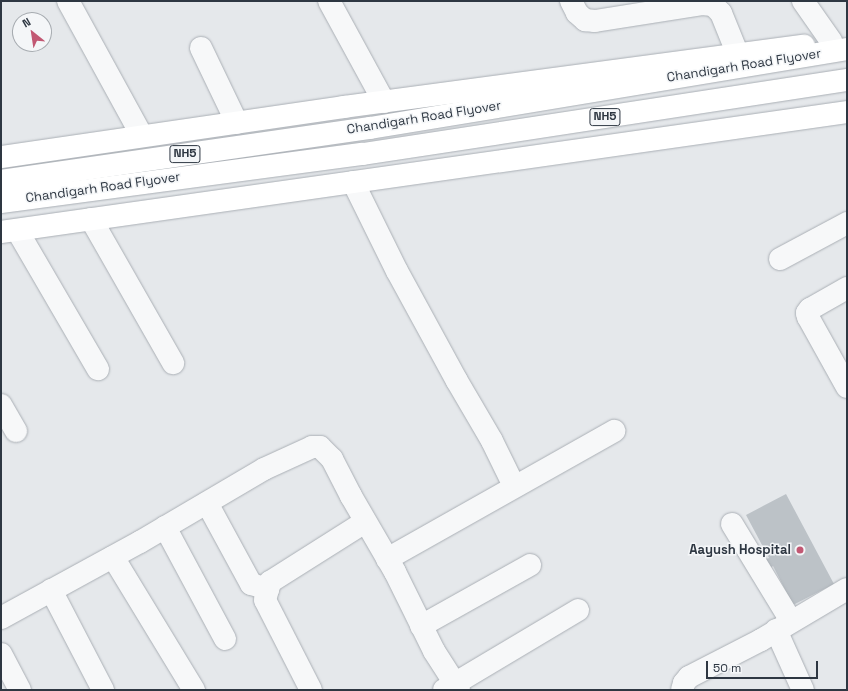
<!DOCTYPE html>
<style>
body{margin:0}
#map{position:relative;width:848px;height:691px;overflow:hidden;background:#e5e8eb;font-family:"Space Grotesk",sans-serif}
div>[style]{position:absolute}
.building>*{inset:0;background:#bcc2c7}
.roads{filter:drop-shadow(0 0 1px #aaafb5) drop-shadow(0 0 1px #aaafb5)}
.minor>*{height:22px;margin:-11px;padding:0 11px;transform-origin:11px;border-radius:11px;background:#f7f8f9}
.major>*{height:22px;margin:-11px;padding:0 11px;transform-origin:11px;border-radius:11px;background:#fff}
.highway>*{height:22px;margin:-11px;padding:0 11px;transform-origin:11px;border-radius:11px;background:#fff}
.dots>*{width:11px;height:11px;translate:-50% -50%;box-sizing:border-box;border:2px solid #f4f6f8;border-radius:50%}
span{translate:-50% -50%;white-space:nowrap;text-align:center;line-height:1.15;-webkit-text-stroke:3px #f4f6f8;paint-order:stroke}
.shield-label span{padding:1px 3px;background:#f4f6f8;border:1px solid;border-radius:3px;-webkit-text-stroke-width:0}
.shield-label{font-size:12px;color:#2e3742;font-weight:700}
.street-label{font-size:13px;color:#2e3742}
.poi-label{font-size:13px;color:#2e3742;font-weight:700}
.right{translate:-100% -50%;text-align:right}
.frame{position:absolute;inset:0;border:2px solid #2e3742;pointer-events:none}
.north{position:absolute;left:12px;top:12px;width:40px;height:40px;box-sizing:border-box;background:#f4f6f8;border:1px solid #a5aaaf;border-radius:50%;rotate:330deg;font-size:11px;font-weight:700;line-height:16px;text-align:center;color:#2e3742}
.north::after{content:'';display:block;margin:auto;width:14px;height:18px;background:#c25873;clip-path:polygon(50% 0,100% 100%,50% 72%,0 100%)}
.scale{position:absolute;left:706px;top:661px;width:112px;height:18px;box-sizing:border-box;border:2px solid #2e3742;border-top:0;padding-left:5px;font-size:12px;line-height:14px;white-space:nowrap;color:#2e3742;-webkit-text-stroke:3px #f4f6f8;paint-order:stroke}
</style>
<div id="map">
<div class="building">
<i style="clip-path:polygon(786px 494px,834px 584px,793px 605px,773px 566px,769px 569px,764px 560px,769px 558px,746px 515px)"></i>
</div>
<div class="roads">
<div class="minor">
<i style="left:68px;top:1px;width:154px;rotate:61.3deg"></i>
<i style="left:329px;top:1px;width:115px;rotate:61.4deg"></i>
<i style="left:571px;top:1px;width:13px;rotate:63deg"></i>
<i style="left:577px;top:13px;width:11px;rotate:41deg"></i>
<i style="left:585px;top:20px;width:10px;rotate:6deg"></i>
<i style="left:595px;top:21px;width:108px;rotate:-9deg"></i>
<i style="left:702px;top:4px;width:11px;rotate:5deg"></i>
<i style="left:713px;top:5px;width:11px;rotate:45deg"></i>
<i style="left:721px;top:13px;width:45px;rotate:68deg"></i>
<i style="left:803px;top:1px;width:49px;rotate:55deg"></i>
<i style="left:201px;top:48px;width:83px;rotate:64.4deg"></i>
<i style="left:353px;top:182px;width:99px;rotate:63.7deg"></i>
<i style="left:397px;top:271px;width:125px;rotate:61.4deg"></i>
<i style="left:457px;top:381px;width:69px;rotate:59.7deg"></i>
<i style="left:492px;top:441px;width:50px;rotate:63.9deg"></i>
<i style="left:91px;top:219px;width:166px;rotate:60.3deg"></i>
<i style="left:17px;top:230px;width:161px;rotate:59.8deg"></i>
<i style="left:780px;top:259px;width:76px;rotate:-28.2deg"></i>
<i style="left:847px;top:288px;width:43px;rotate:150.4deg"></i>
<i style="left:810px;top:309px;width:5px;rotate:127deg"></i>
<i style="left:807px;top:313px;width:4px;rotate:76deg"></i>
<i style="left:808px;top:317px;width:80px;rotate:60.9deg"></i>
<i style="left:1px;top:405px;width:30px;rotate:60deg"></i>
<i style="left:207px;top:503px;width:92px;rotate:61.5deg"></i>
<i style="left:251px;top:584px;width:18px;rotate:16deg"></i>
<i style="left:732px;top:524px;width:114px;rotate:58.7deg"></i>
<i style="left:165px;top:527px;width:127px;rotate:61.8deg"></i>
<i style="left:113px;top:557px;width:156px;rotate:58.7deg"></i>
<i style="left:387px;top:559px;width:261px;rotate:-29.4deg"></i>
<i style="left:51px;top:590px;width:113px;rotate:62.5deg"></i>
<i style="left:1px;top:618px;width:158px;rotate:-28.7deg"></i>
<i style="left:140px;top:542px;width:144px;rotate:-30.5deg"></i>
<i style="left:264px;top:469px;width:53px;rotate:-24.6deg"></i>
<i style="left:312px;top:447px;width:8px"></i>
<i style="left:320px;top:447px;width:17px;rotate:45deg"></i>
<i style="left:332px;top:459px;width:42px;rotate:62.8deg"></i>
<i style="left:351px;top:496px;width:88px;rotate:59.9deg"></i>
<i style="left:395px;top:572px;width:88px;rotate:63.7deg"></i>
<i style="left:434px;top:651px;width:46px;rotate:57.3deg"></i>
<i style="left:421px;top:626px;width:125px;rotate:-29.2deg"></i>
<i style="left:776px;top:630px;width:66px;rotate:65.8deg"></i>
<i style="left:1px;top:654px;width:41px;rotate:62.2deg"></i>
<i style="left:311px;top:690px;width:101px;rotate:-117.1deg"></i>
<i style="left:265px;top:600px;width:19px;rotate:-74deg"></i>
<i style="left:270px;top:582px;width:112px;rotate:-32.3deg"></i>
<i style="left:444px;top:690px;width:156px;rotate:-30.8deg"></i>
<i style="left:682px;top:690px;width:7px;rotate:-74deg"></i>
<i style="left:684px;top:683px;width:8px;rotate:-50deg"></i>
<i style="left:689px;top:677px;width:81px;rotate:-27.2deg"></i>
<i style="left:761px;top:640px;width:100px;rotate:-30.7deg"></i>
</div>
<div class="major">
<i style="left:1px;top:157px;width:347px;rotate:-8.3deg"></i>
<i style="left:344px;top:107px;width:464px;rotate:-7.6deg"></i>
<i style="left:1px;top:232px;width:854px;rotate:-8.07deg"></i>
</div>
<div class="highway">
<i style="left:1px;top:181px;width:373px;rotate:-8.2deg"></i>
<i style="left:370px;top:128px;width:483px;rotate:-9.4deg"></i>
<i style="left:1px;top:202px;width:365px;rotate:-7.6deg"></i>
<i style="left:363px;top:154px;width:490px;rotate:-8.7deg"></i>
</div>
</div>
<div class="dots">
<i style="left:800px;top:550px;background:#c25873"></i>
</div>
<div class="shield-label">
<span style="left:605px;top:117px">NH5</span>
<span style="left:185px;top:154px">NH5</span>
</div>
<div class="street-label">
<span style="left:744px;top:66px;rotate:-9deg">Chandigarh Road Flyover</span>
<span style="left:424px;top:118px;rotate:-9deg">Chandigarh Road Flyover</span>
<span style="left:103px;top:188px;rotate:-8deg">Chandigarh Road Flyover</span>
</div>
<div class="poi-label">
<span class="right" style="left:791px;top:550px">Aayush Hospital</span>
</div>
<div class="frame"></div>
<div class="north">N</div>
<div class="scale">50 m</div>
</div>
